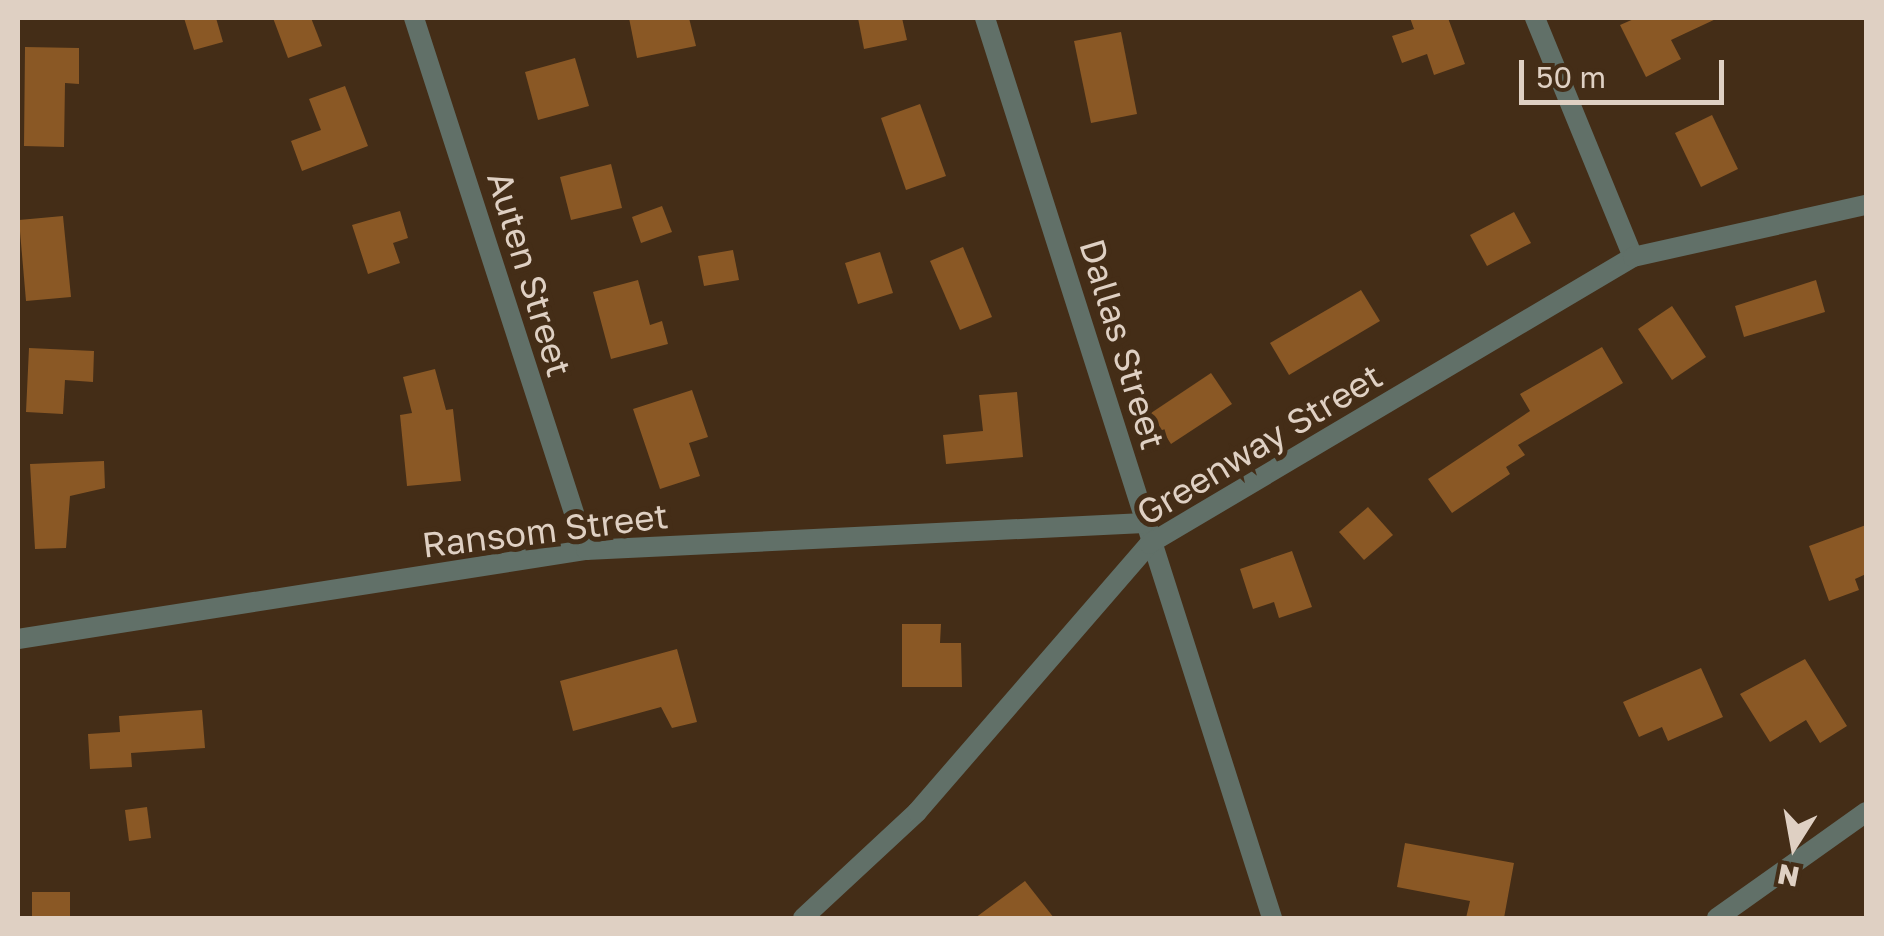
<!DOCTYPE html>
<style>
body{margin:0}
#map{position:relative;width:1884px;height:936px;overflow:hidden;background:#442d17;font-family:"Golos Text",sans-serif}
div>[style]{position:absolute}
.building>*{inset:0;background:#8a5825}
.street>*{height:20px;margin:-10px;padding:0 10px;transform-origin:10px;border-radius:10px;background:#617068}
span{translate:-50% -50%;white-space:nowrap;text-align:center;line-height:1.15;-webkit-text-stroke:10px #442d17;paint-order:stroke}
.street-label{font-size:35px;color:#dfd0c3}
.frame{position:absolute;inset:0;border:20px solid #dfd0c3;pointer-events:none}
.north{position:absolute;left:1744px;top:796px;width:100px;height:100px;-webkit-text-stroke:8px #442d17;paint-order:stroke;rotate:191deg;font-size:28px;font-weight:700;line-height:40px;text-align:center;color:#dfd0c3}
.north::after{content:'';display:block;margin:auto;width:35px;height:45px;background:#dfd0c3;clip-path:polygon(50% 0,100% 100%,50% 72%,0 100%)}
.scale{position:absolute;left:1519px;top:60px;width:205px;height:45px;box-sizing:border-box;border:5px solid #dfd0c3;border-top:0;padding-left:12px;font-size:30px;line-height:35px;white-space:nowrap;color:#dfd0c3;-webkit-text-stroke:8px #442d17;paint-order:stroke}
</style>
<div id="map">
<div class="building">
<i style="clip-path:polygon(184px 18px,216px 18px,223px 42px,194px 50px)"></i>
<i style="clip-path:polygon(273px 18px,311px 18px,322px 46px,288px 58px)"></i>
<i style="clip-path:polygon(629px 18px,689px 18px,696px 46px,637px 58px)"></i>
<i style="clip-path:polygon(858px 18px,902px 18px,907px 40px,864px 49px)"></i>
<i style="clip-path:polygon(1410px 18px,1448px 18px,1465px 64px,1434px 75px,1427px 54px,1402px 63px,1392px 36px,1414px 29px)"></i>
<i style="clip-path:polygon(1636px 18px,1718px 18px,1671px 40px,1681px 59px,1646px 77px,1620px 25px)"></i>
<i style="clip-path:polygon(1121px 32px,1137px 114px,1091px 123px,1074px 41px)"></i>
<i style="clip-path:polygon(25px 47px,79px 48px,79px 84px,65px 83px,64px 147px,24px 146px)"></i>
<i style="clip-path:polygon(575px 58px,589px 106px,538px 120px,525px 72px)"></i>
<i style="clip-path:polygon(345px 86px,368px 146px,302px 171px,291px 141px,321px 130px,309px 99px)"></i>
<i style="clip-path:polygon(920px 104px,946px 176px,906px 190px,881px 118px)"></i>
<i style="clip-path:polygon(1712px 115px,1738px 169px,1701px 187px,1675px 133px)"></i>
<i style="clip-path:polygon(611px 164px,622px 208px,571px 220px,560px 177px)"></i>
<i style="clip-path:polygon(662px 206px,672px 232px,641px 243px,632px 217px)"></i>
<i style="clip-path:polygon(400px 211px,408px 238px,393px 243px,400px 263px,368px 274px,352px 225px)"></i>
<i style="clip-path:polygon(1514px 212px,1531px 243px,1487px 266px,1470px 235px)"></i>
<i style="clip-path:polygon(63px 216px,71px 297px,26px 301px,19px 220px)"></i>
<i style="clip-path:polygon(963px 247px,992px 317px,960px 330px,930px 261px)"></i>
<i style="clip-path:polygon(733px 250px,739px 280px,704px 286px,698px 256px)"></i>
<i style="clip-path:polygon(880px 252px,893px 293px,858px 304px,845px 263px)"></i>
<i style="clip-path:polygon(638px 280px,650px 325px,662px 321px,668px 344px,611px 359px,593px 292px)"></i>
<i style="clip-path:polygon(1816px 280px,1825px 312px,1744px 337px,1735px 306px)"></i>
<i style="clip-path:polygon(1361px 290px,1380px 321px,1289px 375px,1270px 343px)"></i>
<i style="clip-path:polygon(1672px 306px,1706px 357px,1672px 380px,1638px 329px)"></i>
<i style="clip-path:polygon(1602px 347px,1623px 383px,1518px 445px,1525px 455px,1506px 467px,1510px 474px,1452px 513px,1428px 479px,1530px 411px,1520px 394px)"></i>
<i style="clip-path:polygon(29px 348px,94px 351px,93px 382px,65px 380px,63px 414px,26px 412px)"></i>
<i style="clip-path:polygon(435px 369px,446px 410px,453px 409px,461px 481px,407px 486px,400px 415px,412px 413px,403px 377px)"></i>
<i style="clip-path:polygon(1211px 373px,1232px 404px,1171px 444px,1151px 413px)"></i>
<i style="clip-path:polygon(692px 390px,708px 437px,689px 443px,700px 476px,660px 489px,633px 409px)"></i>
<i style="clip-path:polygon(1017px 392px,1023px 457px,946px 464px,943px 435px,983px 431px,979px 395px)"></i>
<i style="clip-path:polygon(104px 461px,105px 488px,70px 496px,66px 548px,35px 549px,30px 464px)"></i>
<i style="clip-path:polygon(1368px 507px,1393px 535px,1364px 560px,1339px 532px)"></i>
<i style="clip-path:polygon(1866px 525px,1866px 574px,1855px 579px,1859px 590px,1829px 601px,1809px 546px)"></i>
<i style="clip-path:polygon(1292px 551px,1312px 607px,1279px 618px,1274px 602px,1253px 609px,1240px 569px)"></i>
<i style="clip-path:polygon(902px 624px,941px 624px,940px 643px,961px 643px,962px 687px,902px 687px)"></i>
<i style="clip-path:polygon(677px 649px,697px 722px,672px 728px,661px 707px,573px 731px,560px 681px)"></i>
<i style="clip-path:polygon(1805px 659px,1847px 726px,1820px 743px,1806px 720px,1770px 742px,1740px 694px)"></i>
<i style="clip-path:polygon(1701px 668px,1723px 717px,1668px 741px,1662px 727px,1639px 737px,1623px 702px)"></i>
<i style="clip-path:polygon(202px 710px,205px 748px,131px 753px,132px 767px,90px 769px,88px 734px,120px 732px,119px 716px)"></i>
<i style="clip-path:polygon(147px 807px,151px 838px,129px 841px,125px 810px)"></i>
<i style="clip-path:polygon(1405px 843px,1514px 863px,1504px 918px,1466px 918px,1470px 901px,1397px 887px)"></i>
<i style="clip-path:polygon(1025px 881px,1054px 918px,975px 918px)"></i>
<i style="clip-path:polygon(32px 892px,70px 892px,70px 918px,32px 918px)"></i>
</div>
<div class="street">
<i style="left:414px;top:18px;width:559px;rotate:72.08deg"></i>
<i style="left:985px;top:18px;width:945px;rotate:72.31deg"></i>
<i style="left:1535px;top:18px;width:258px;rotate:67.7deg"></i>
<i style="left:18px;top:639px;width:575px;rotate:-8.91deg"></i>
<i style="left:586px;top:550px;width:559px;rotate:-2.77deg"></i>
<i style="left:803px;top:918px;width:156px;rotate:-42.9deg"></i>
<i style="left:917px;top:812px;width:354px;rotate:-49.1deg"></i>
<i style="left:1149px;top:544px;width:563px;rotate:-30.67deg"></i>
<i style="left:1633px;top:257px;width:239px;rotate:-12.6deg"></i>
<i style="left:1717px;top:918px;width:183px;rotate:-35.4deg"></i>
</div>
<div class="street-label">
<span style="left:530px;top:274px;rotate:73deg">Auten Street</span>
<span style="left:1123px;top:344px;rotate:73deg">Dallas Street</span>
<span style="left:1259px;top:444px;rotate:-31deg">Greenway Street</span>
<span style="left:545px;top:530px;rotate:-7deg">Ransom Street</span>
</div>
<div class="frame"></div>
<div class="north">N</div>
<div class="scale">50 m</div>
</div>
